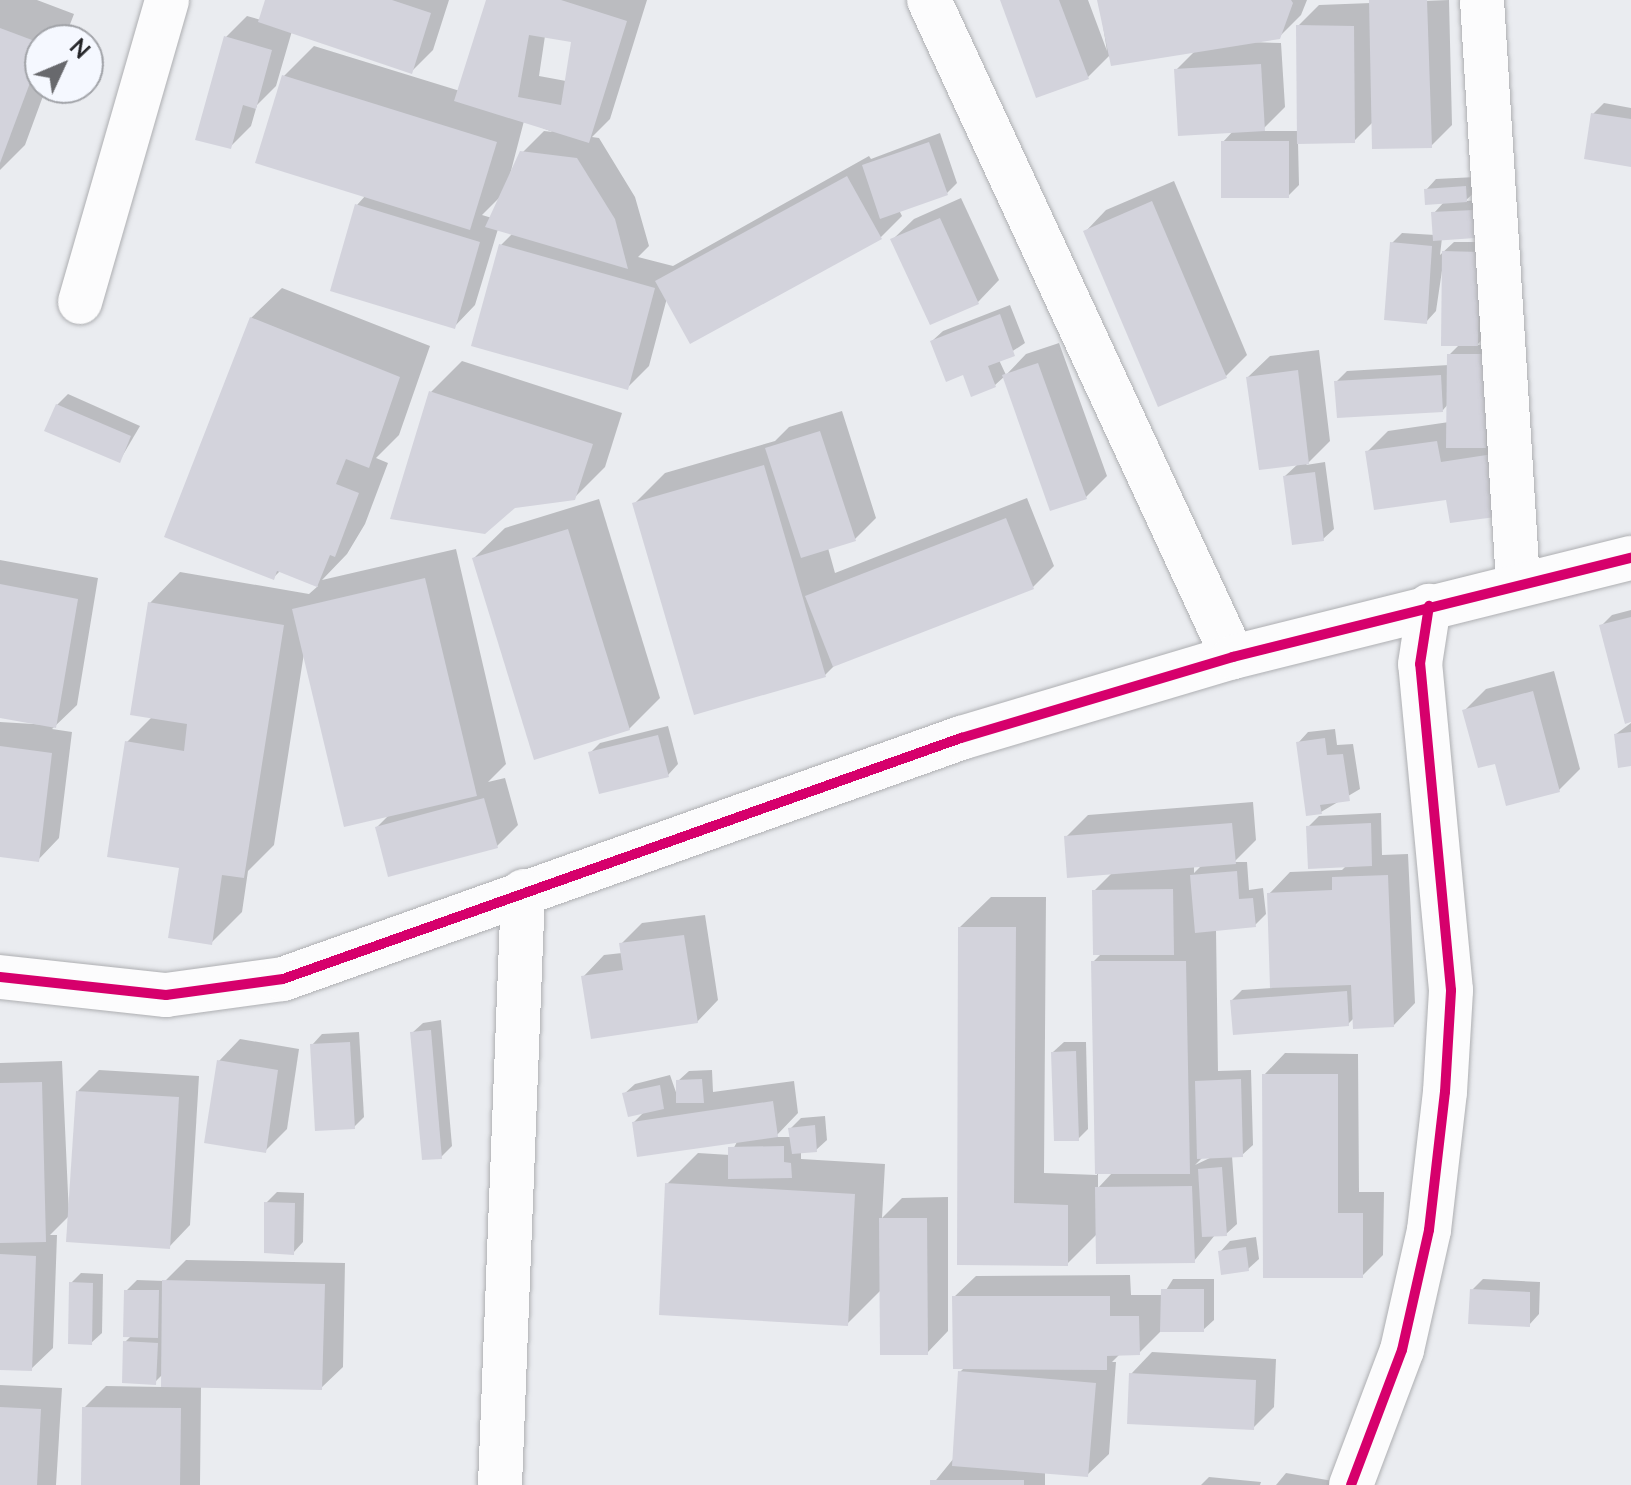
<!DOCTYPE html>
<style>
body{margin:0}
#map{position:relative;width:1631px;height:1485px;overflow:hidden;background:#eaecf0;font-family:Lato,sans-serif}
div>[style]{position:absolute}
.shadow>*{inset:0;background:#0003}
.building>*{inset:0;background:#d3d3dc}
.roads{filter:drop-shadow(0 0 2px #aeafb2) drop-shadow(0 0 2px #aeafb2)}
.street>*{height:44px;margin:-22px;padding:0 22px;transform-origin:22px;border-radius:22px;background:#fcfcfd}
.cycleway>*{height:10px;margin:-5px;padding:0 5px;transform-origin:5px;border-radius:5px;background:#d6006c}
span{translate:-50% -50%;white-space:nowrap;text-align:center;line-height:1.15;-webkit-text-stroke:7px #f5f8ff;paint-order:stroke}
.north{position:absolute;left:24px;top:24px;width:80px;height:80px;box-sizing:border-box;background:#f5f8ff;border:2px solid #a1a3a8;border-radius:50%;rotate:46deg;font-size:22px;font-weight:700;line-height:32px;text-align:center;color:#222326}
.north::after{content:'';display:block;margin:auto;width:28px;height:36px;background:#68696d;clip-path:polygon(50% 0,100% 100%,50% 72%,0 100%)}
</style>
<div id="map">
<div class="shadow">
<i style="clip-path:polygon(0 0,37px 0,74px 14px,64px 40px,40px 40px,40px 88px,46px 88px,25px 145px,0 170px)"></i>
<i style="clip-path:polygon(267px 0,449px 0,433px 50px,411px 72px,292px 31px,276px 86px,257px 105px,251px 126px,230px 147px,226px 37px,247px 16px,261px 20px)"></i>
<i style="clip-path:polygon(evenodd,488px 0,647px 0,610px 119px,592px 137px,599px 138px,635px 197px,649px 246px,638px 257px,673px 266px,869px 156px,871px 159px,940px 133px,957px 183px,947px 193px,899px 210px,902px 216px,881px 237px,667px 298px,649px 366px,627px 388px,501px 245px,513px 233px,498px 229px,475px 305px,454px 327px,357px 205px,366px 195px,284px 76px,314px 46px,460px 91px,488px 0,545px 36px,573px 40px,566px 81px,539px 76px,545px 36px,488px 0,524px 121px,553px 132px,544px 131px,522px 153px,507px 186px,524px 121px,488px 0,501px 196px,492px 218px,482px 215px,501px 196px)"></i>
<i style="clip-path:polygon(1002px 0,1088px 0,1107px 51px,1099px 0,1307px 0,1301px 15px,1279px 37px,1248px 42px,1281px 43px,1285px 107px,1261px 131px,1299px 131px,1298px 26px,1319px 5px,1449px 0,1452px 125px,1431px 146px,1374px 121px,1354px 141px,1298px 142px,1299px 185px,1288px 196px,1223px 142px,1234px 130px,1176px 70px,1195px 51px,1111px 54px,1088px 77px)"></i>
<i style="clip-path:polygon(1604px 103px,1631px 108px,1631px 165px,1593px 114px)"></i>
<i style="clip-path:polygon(1476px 177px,1477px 190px,1465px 201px,1484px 200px,1442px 238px,1440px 255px,1454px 242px,1490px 242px,1488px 333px,1477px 345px,1496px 345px,1514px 434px,1448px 498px,1367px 452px,1388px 431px,1449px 422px,1449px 403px,1443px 410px,1336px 382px,1347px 371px,1449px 365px,1449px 355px,1460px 344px,1444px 257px,1436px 311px,1426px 322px,1392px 243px,1402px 233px,1435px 235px,1434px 213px,1444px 202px,1426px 190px,1436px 179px)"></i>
<i style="clip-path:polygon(1174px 181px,1247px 355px,1226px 376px,1085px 232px,1106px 210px)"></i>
<i style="clip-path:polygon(961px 198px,999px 280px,978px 302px,931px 323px,892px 240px,914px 219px)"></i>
<i style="clip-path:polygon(282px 288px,430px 346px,399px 435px,376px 458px,388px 463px,365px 524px,347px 554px,322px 580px,456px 549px,506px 764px,488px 782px,505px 778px,518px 825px,497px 846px,377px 827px,390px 814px,304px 653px,274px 845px,248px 871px,242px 912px,211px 943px,127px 742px,152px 717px,150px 603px,180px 572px,309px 594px,318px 586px,280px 571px,273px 578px,251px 318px)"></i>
<i style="clip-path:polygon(1010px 305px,1025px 343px,999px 360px,1006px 375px,1026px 354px,1059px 343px,1107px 476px,1086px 497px,1005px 376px,995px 385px,964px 373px,932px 341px,943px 331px)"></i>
<i style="clip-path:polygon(1319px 350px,1330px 441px,1306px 465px,1325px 462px,1334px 529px,1323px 539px,1285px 476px,1298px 464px,1248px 377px,1270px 356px)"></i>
<i style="clip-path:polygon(462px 361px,622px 413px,605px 467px,574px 498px,431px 392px)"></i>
<i style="clip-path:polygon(68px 394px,140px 426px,120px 460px,57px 405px)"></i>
<i style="clip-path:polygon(842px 411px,876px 518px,855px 539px,828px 548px,835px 573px,1027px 498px,1054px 566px,1033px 587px,836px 664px,825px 675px,696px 712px,634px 504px,665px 473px,775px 441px,789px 427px)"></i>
<i style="clip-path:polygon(599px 499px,660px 698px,629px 729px,474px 558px,505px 528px)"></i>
<i style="clip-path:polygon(0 560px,98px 578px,77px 705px,52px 729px,72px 732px,59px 838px,38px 860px,0 855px,0 722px,50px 725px,0 716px)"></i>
<i style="clip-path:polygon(1631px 610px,1631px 720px,1601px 626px,1612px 615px)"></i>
<i style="clip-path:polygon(1554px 671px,1580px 769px,1559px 790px,1496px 761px,1465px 710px,1486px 689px)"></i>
<i style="clip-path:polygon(1631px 723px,1631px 764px,1616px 734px)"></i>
<i style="clip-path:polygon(668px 726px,678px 764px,668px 775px,590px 753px,600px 743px)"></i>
<i style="clip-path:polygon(1335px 729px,1337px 745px,1353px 744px,1360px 789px,1321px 812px,1298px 743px,1308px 732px)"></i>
<i style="clip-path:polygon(evenodd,1253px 802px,1256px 840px,1234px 862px,1247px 862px,1249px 890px,1263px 888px,1266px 914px,1255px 925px,1216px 929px,1218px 1071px,1251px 1070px,1253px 1145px,1242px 1155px,1232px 1156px,1237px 1224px,1226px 1234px,1215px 1235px,1194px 1261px,1098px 1233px,1067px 1264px,959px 1263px,960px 927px,991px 897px,1046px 897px,1044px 1173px,1097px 1175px,1093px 962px,1102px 953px,1094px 891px,1113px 872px,1066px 837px,1088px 815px,1253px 802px,1203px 864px,1194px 873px,1194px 865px,1203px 864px,1253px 802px,1204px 1156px,1214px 1156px,1195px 1165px,1204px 1156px,1253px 802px,1098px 1172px,1113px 1172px,1098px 1188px,1098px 1172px)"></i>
<i style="clip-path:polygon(1381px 813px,1382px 855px,1408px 854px,1415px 1003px,1394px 1025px,1355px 1017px,1348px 1024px,1232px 1000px,1242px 990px,1272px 988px,1269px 894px,1290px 872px,1342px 870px,1347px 865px,1308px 827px,1319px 816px)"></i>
<i style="clip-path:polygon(705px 915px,718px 1000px,697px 1022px,583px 977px,604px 955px,622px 953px,621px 944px,642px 923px)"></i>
<i style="clip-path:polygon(441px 1020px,452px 1146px,441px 1157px,412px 1033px,423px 1023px)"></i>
<i style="clip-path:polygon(359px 1032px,364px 1117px,354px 1127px,312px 1045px,322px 1034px)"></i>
<i style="clip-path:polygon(240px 1039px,299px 1049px,287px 1129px,265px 1151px,219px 1061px)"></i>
<i style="clip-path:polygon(1064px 1042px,1086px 1042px,1088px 1129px,1078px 1139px,1053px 1052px)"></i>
<i style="clip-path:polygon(1285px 1053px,1358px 1054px,1359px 1192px,1384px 1192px,1383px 1255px,1362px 1276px,1264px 1075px)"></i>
<i style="clip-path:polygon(62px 1061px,69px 1216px,50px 1235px,57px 1235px,53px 1348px,31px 1369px,0 1368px,0 1063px)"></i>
<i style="clip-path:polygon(99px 1070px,199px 1076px,190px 1225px,169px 1247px,78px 1091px)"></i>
<i style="clip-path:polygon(712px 1070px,713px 1092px,794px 1081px,798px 1113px,775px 1137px,792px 1137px,790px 1129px,801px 1118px,825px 1116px,827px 1140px,816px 1150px,801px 1151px,801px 1159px,885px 1164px,882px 1218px,902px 1198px,948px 1197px,948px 1331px,927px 1353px,881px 1290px,847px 1324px,667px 1184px,698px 1153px,730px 1155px,738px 1140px,634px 1122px,645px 1111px,624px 1094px,635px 1084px,670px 1075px,678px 1098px,678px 1081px,689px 1071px)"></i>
<i style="clip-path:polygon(277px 1192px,304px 1193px,303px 1242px,293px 1253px,266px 1203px)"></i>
<i style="clip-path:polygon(1256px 1237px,1259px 1259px,1248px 1269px,1220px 1252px,1230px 1241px)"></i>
<i style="clip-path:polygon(186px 1260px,345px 1263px,343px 1367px,321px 1388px,201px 1386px,200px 1485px,83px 1485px,84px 1408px,106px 1386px,163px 1387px,163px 1374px,155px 1382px,125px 1342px,132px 1335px,126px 1291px,137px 1280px,165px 1281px)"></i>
<i style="clip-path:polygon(81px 1273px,103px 1274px,102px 1333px,91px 1343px,71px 1283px)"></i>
<i style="clip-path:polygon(1130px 1275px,1131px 1295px,1163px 1295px,1173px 1279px,1214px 1279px,1214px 1320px,1203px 1330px,1160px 1332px,1139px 1353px,1120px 1354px,1112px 1362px,1116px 1362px,1109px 1454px,1087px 1475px,1045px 1472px,1045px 1485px,932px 1485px,954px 1458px,960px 1372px,965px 1367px,954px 1297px,976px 1276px)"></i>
<i style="clip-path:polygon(1483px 1279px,1540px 1282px,1539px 1314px,1529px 1325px,1472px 1290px)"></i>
<i style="clip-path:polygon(1152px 1352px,1276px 1359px,1274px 1407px,1253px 1428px,1131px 1374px)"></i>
<i style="clip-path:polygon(0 1385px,62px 1388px,56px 1485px,0 1485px)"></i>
<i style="clip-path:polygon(1286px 1473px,1339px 1482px,1339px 1485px,1276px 1485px)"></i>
<i style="clip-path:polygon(1209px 1477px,1261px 1482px,1260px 1485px,1201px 1485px)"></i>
</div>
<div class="building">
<i style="clip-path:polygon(265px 0,392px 0,431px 13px,412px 74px,258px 22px)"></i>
<i style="clip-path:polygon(evenodd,486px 0,561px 0,627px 21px,589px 143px,454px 101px,486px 0,529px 35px,571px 42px,561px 105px,518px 97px,529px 35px)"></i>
<i style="clip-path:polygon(1000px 0,1059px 0,1089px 79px,1036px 98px)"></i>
<i style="clip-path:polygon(1097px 0,1291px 0,1293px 3px,1280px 39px,1111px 66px)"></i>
<i style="clip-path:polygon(1369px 0,1427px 0,1432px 148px,1372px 149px)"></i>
<i style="clip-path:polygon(1296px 25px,1354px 26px,1355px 143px,1297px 144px)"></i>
<i style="clip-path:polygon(0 28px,40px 43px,40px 56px,0 163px)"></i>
<i style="clip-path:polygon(224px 36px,272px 50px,256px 109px,243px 105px,231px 149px,195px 140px)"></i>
<i style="clip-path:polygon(1261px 64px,1265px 131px,1178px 136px,1174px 69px)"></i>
<i style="clip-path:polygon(282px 75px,497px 142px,470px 230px,255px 163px)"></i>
<i style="clip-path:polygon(1591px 113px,1631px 119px,1631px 167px,1584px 159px)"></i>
<i style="clip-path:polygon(1221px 141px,1289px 141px,1289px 198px,1221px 198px)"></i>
<i style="clip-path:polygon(929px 142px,948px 195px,880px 219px,862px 165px)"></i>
<i style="clip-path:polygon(520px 151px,577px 158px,615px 219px,628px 269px,485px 227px)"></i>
<i style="clip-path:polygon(847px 176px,882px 239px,690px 344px,655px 281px)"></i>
<i style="clip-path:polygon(1466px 186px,1467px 202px,1425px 205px,1424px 189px)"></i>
<i style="clip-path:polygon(1152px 201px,1227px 378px,1158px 407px,1083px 231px)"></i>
<i style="clip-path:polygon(355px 204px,480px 242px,455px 329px,330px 291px)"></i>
<i style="clip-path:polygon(1474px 210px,1475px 238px,1433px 241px,1431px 212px)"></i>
<i style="clip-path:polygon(940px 218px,979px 304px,930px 325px,890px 239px)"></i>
<i style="clip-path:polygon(1390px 242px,1432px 246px,1427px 324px,1384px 320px)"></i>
<i style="clip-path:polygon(499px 244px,655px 288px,628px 390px,471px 346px)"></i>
<i style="clip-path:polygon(1442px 251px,1480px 252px,1478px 346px,1441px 346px)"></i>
<i style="clip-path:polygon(1000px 314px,1015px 356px,988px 366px,996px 387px,971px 397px,963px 375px,946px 382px,930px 341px)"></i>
<i style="clip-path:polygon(250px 317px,400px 377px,369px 468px,346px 459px,336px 484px,359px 493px,335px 557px,330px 555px,317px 587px,277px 571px,274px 580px,164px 537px)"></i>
<i style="clip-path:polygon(1447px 354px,1486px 354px,1486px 448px,1446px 448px)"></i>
<i style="clip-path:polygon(1038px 363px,1087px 499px,1050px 511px,1002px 375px)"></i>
<i style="clip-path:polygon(1298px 370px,1309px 464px,1259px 470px,1246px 377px)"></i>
<i style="clip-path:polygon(1441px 375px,1443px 412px,1337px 418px,1334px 381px)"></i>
<i style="clip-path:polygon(429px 391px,593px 444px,575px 500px,515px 508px,485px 534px,390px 519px)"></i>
<i style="clip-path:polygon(56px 404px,131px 436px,120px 463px,44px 431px)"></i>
<i style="clip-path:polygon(820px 431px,856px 541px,801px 558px,765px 448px)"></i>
<i style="clip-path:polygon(1437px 441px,1441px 462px,1493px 454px,1503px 516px,1450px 523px,1446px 500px,1374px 510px,1365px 451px)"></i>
<i style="clip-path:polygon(764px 465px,826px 677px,694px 715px,632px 503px)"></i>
<i style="clip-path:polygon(1315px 472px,1324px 541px,1292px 545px,1283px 476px)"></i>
<i style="clip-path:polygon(1006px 518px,1034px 589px,833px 667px,805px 596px)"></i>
<i style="clip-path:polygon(568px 529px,630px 730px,534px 760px,472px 558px)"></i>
<i style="clip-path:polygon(425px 578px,477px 796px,344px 827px,292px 609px)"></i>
<i style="clip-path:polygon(0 584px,78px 599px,56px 728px,0 718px)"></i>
<i style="clip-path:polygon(148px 602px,284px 625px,244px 878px,222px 875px,212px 945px,168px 938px,179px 868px,107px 857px,125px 741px,184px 751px,187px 724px,130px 715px)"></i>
<i style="clip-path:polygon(1631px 617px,1631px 722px,1625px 724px,1599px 625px)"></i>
<i style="clip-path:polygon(1533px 691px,1560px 792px,1506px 806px,1495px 764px,1478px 768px,1462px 710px)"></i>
<i style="clip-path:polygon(1631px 732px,1631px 766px,1618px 768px,1614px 734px)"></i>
<i style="clip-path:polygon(658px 735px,669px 777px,599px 794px,588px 752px)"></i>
<i style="clip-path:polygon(1325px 738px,1327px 755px,1343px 754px,1350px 801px,1320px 805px,1322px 814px,1306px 816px,1296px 742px)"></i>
<i style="clip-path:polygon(0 746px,52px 753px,39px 862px,0 857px)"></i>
<i style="clip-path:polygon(484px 798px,498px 848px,388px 877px,375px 827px)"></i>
<i style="clip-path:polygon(1232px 823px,1236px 864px,1067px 878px,1064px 836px)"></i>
<i style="clip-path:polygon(1371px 823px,1372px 866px,1308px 869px,1306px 826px)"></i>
<i style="clip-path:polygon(1237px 871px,1239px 899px,1253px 898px,1256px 927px,1195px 933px,1190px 875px)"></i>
<i style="clip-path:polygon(1388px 875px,1394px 1027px,1353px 1029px,1351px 985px,1270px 988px,1267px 893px,1332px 890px,1332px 877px)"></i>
<i style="clip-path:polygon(1173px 889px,1174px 955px,1093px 955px,1092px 890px)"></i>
<i style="clip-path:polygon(958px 927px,1016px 927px,1014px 1203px,1068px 1205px,1068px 1266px,957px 1265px)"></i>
<i style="clip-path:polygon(684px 935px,698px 1023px,591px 1039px,581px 976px,623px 970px,619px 943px)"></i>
<i style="clip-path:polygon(1091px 961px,1186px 961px,1190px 1174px,1095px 1174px)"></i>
<i style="clip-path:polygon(1347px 991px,1349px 1026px,1233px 1035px,1230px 1000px)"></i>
<i style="clip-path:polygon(431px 1030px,442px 1159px,422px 1160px,410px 1032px)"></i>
<i style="clip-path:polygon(350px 1042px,355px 1129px,315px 1131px,310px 1044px)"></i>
<i style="clip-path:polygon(1076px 1051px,1079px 1141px,1054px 1141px,1051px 1052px)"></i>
<i style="clip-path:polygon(217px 1060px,278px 1070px,266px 1153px,204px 1143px)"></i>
<i style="clip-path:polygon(1262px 1074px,1338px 1074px,1338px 1213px,1363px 1213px,1363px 1278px,1263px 1278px)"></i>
<i style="clip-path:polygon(702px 1079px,704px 1103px,676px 1103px,676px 1080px)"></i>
<i style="clip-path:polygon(1241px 1079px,1243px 1157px,1197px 1159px,1195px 1081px)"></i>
<i style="clip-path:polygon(42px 1082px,46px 1242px,0 1243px,0 1083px)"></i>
<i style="clip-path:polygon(660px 1085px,664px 1109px,628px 1117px,622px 1093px)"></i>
<i style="clip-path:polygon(76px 1091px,179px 1097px,170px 1249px,66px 1242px)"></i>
<i style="clip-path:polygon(773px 1101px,778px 1137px,637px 1157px,632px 1122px)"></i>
<i style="clip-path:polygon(815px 1125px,817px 1152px,792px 1154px,788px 1128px)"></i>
<i style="clip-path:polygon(784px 1146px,784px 1162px,791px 1163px,792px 1178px,728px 1179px,728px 1147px)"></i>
<i style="clip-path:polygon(1222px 1167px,1227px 1236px,1202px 1237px,1198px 1169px)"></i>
<i style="clip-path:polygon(665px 1183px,855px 1194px,848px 1326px,659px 1315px)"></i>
<i style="clip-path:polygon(1192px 1186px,1195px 1263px,1096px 1264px,1095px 1187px)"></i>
<i style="clip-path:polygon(264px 1202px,295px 1203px,294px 1255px,264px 1253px)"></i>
<i style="clip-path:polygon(879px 1218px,927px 1218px,928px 1355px,880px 1355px)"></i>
<i style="clip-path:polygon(1246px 1247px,1249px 1271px,1221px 1275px,1218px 1251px)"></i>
<i style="clip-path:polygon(0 1254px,36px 1256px,32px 1371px,0 1370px)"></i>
<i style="clip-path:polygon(162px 1280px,325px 1284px,322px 1390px,161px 1387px)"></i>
<i style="clip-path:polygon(69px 1282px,93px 1283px,92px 1345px,68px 1344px)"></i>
<i style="clip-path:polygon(1161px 1289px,1204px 1289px,1204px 1332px,1160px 1332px)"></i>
<i style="clip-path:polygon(1470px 1289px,1530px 1292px,1530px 1327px,1468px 1324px)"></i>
<i style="clip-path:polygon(124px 1290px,159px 1290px,158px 1338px,123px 1337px)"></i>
<i style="clip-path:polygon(952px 1296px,1110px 1296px,1110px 1316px,1139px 1316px,1140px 1355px,1107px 1356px,1107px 1370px,953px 1369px)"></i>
<i style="clip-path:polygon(123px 1341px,158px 1343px,156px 1385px,122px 1383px)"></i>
<i style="clip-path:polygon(958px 1371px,1096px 1383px,1088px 1477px,952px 1466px)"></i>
<i style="clip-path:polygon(1129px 1373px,1256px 1380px,1254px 1430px,1127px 1424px)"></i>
<i style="clip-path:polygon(0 1407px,41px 1409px,37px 1485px,0 1485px)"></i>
<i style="clip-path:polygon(82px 1407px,181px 1408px,180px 1485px,81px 1485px)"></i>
<i style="clip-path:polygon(930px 1480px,1024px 1480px,1024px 1485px,930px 1485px)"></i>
</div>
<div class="roads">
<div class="street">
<i style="left:929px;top:0;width:724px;rotate:65.17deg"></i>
<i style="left:1482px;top:0;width:583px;rotate:86.46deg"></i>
<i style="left:80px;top:302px;width:314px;rotate:-73.9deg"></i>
<i style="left:0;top:977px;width:167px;rotate:6.2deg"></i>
<i style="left:166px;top:995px;width:118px;rotate:-7.8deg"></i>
<i style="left:283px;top:979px;width:720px;rotate:-19.57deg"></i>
<i style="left:961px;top:738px;width:284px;rotate:-16.6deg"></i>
<i style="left:1233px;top:657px;width:410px;rotate:-14deg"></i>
<i style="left:500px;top:1485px;width:594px;rotate:-87.78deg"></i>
<i style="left:1351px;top:1485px;width:144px;rotate:-69.3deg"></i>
<i style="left:1402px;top:1350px;width:123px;rotate:-77.3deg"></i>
<i style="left:1429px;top:1230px;width:139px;rotate:-83.4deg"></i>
<i style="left:1445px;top:1092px;width:102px;rotate:-86.6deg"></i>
<i style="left:1451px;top:990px;width:327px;rotate:-95.4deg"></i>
<i style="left:1420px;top:664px;width:59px;rotate:-81.2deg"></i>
</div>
</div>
<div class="cycleway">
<i style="left:0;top:977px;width:167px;rotate:6.2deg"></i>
<i style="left:166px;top:995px;width:118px;rotate:-7.8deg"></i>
<i style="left:283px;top:979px;width:720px;rotate:-19.57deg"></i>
<i style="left:961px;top:738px;width:284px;rotate:-16.6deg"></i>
<i style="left:1233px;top:657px;width:410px;rotate:-14deg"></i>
<i style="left:1351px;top:1485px;width:144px;rotate:-69.3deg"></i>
<i style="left:1402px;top:1350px;width:123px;rotate:-77.3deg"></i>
<i style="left:1429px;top:1230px;width:139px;rotate:-83.4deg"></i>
<i style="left:1445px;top:1092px;width:102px;rotate:-86.6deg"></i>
<i style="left:1451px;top:990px;width:327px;rotate:-95.4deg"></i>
<i style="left:1420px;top:664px;width:59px;rotate:-81.2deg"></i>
</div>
<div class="north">N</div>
</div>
